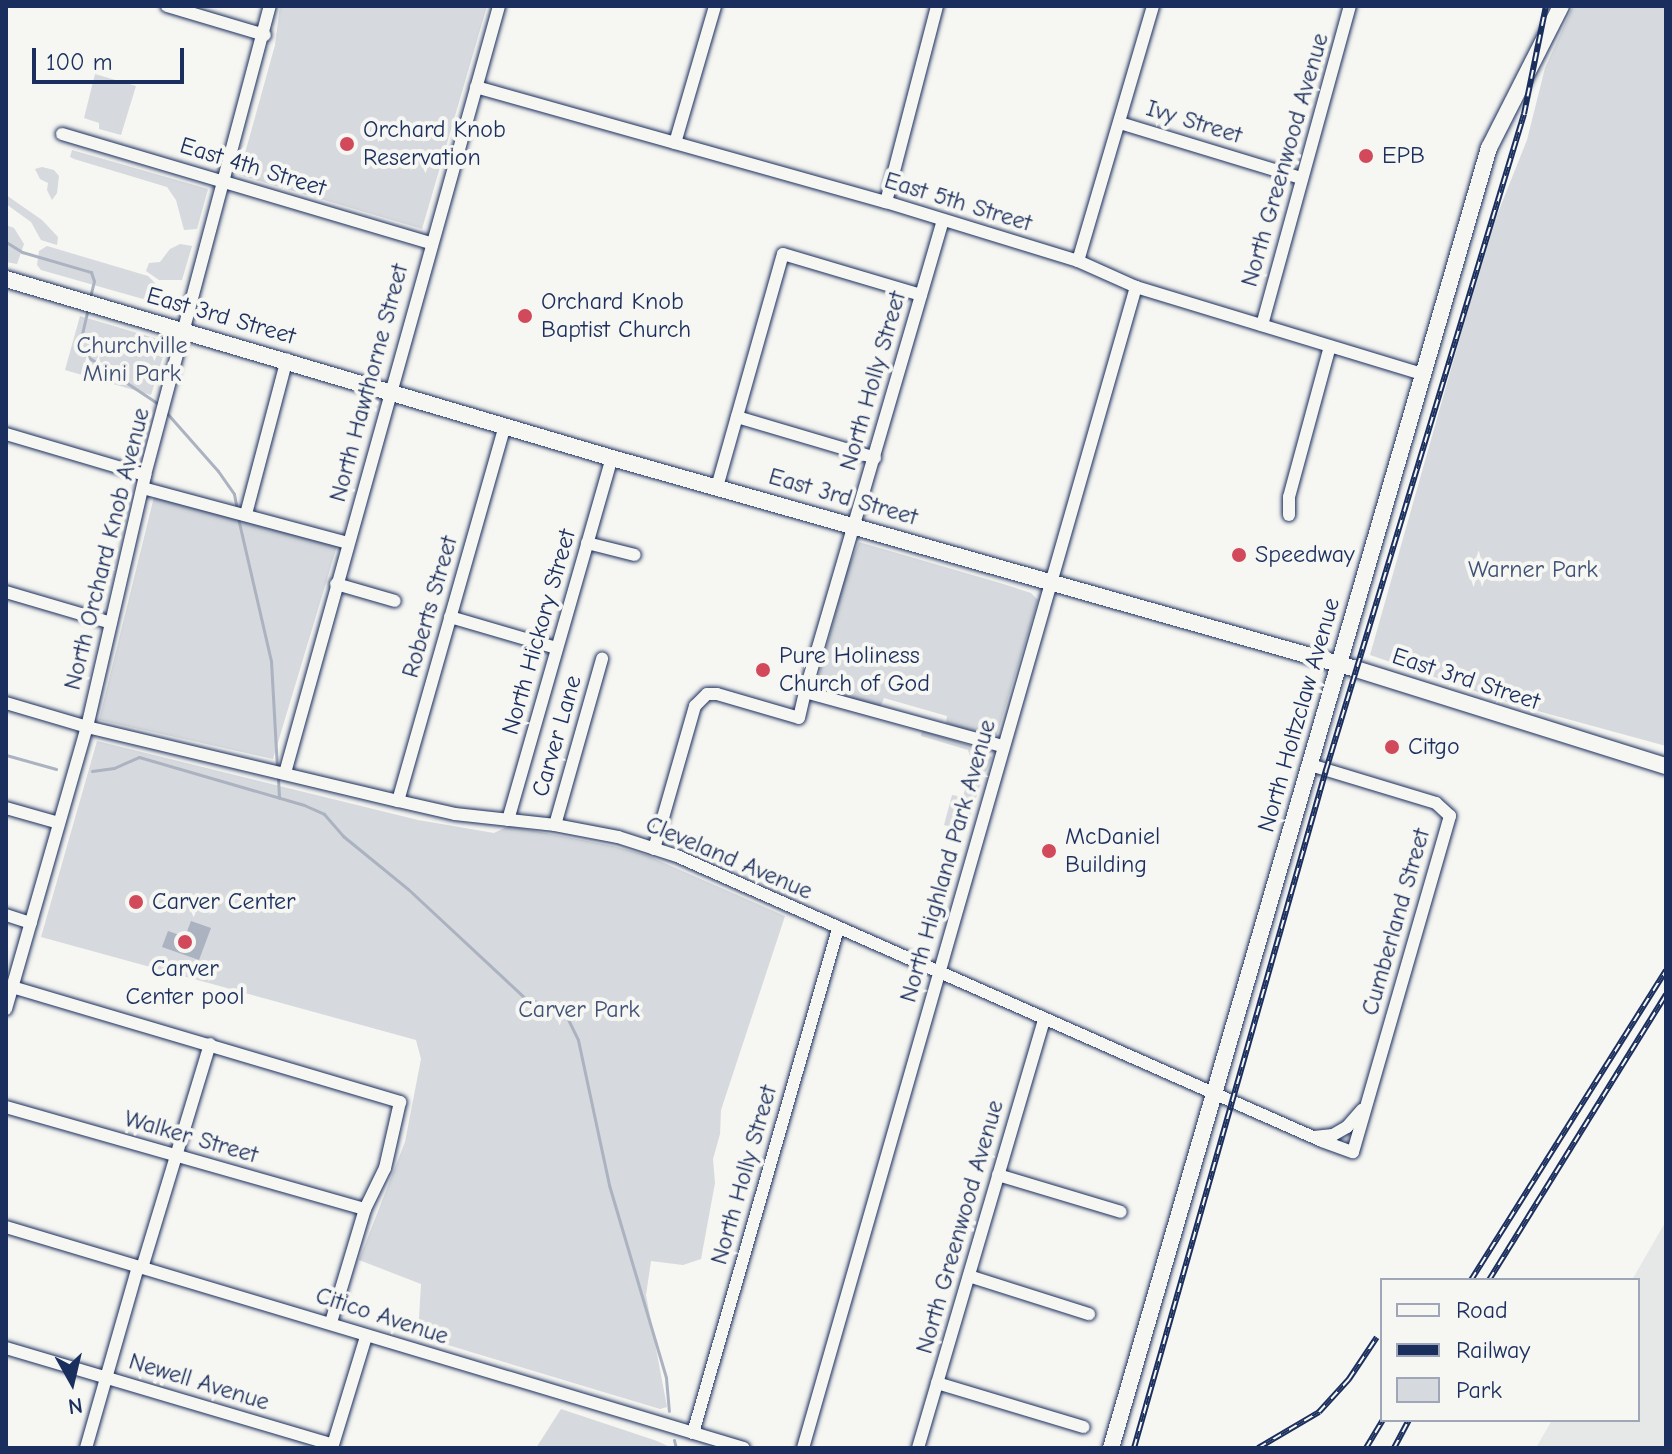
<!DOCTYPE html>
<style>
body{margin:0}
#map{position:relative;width:1672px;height:1454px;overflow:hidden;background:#f6f6f2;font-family:"Comic Neue",sans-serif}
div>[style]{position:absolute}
.built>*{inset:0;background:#e6e7e7}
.green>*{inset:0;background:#d6d9dd}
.water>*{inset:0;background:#abb2c0}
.stream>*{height:3px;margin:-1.5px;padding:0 1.5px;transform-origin:1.5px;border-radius:1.5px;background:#abb2c0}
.roads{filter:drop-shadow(0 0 2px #1b2f5e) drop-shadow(0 0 2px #1b2f5e)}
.street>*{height:12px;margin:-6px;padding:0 6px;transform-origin:6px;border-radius:6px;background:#f6f6f2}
.secondary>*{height:16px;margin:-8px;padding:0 8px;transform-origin:8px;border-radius:8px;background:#f6f6f2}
.rail>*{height:6px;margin-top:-3px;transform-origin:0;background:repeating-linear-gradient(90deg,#f6f6f2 0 9px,#1b2f5e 0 18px);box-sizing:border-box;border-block:2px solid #1b2f5e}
.dots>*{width:22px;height:22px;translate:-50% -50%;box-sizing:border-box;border:4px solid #f6f6f2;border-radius:50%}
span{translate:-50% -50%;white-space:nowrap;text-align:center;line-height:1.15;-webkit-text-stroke:8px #f6f6f2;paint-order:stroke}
.street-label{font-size:24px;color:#1b2f5e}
.poi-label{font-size:24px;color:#1b2f5e}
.left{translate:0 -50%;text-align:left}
.park-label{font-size:24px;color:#405177}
.frame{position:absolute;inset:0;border:8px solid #1b2f5e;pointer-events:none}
.legend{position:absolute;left:1380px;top:1278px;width:260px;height:144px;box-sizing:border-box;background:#f6f6f2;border:2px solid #9ea6b7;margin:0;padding:10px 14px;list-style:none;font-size:24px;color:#1b2f5e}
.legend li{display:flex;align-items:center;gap:16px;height:40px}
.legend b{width:40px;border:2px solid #9ea6b7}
.north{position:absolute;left:32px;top:1342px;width:80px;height:80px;-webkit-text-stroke:6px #f6f6f2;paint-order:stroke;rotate:172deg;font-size:22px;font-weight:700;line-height:32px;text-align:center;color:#1b2f5e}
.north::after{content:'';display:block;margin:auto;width:28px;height:36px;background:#1b2f5e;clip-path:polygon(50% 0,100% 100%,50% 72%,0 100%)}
.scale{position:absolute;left:32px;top:48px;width:152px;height:36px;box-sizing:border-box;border:4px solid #1b2f5e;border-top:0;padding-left:10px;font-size:24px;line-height:28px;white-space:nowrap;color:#1b2f5e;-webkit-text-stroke:6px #f6f6f2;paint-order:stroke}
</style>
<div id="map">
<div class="built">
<i style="clip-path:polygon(1666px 1221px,1666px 1448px,1536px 1448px,1552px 1420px,1638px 1420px,1638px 1280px,1632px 1280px)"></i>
</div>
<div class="green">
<i style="clip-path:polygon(280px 6px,487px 6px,422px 229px,239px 175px,275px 45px)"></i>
<i style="clip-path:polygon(1573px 6px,1666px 6px,1666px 746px,1516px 705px,1370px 655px,1489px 235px,1527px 140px,1545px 68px)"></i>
<i style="clip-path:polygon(95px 74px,136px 86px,121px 135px,99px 129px,99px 123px,84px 118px)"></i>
<i style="clip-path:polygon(72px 150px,208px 189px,197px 229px,184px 230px,176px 200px,167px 187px,74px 159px,70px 157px)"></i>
<i style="clip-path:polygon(42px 167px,54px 170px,59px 176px,57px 193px,52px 200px,47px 190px,48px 183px,40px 179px,35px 169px)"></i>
<i style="clip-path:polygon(6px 195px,42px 220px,58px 237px,57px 245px,41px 240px,31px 222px,6px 204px)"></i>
<i style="clip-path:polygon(6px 225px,14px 228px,24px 244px,17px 264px,6px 262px)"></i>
<i style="clip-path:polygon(180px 244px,192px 246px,182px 280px,159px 280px,146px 271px,149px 263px,160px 262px,170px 249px)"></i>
<i style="clip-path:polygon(47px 246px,148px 276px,155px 283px,156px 291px,143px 299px,41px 270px,37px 265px,39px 251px)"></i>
<i style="clip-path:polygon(80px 316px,161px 340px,165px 350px,151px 395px,65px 370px)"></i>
<i style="clip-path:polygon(154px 497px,337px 546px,273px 759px,99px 720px)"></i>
<i style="clip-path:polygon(859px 542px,1000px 583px,1031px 593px,1038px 600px,995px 741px,946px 723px,947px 716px,884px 698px,880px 708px,815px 690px,847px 571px)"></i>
<i style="clip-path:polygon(922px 731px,986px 750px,992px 758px,986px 772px,968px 768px,971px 759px,968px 750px,921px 736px)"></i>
<i style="clip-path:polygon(97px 741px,418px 820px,494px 833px,509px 826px,613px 846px,646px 855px,785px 916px,721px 1110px,720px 1134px,713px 1159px,715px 1183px,701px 1259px,683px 1265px,651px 1261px,646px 1295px,667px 1407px,660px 1409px,418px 1336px,421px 1284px,359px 1260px,405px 1142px,421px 1059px,416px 1040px,41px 937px)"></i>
<i style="clip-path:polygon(969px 773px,983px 777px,965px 831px,944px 825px,952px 795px,963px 797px)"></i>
<i style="clip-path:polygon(561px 1409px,657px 1441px,672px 1448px,536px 1448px)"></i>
</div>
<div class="water">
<i style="clip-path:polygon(191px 921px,211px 928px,199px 960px,162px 947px,168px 931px,185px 937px)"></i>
</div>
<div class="stream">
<i style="left:6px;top:242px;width:19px;rotate:32deg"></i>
<i style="left:22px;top:252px;width:72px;rotate:16.2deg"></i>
<i style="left:91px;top:272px;width:9px;rotate:72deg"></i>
<i style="left:94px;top:281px;width:16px;rotate:104deg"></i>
<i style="left:88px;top:308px;width:40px;rotate:103deg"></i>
<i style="left:79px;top:347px;width:13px;rotate:48deg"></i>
<i style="left:88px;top:357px;width:87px;rotate:33.7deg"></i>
<i style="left:165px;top:411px;width:80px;rotate:48.5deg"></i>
<i style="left:218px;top:471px;width:28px;rotate:55deg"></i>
<i style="left:234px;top:494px;width:16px;rotate:79deg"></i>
<i style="left:238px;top:518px;width:147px;rotate:77deg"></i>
<i style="left:271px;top:661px;width:109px;rotate:86.8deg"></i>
<i style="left:6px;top:755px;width:52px;rotate:15.6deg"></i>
<i style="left:92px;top:771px;width:22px;rotate:-8deg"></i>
<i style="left:114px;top:768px;width:27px;rotate:-24deg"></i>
<i style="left:139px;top:757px;width:172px;rotate:16.2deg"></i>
<i style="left:304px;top:805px;width:22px;rotate:24deg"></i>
<i style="left:324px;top:814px;width:29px;rotate:49deg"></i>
<i style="left:343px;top:836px;width:84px;rotate:39.2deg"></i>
<i style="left:408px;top:889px;width:161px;rotate:43deg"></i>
<i style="left:526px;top:999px;width:38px;rotate:15deg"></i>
<i style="left:563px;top:1009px;width:34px;rotate:64deg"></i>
<i style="left:578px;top:1040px;width:148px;rotate:77.9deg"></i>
<i style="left:609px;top:1185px;width:201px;rotate:73.5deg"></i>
<i style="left:666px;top:1378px;width:33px;rotate:85deg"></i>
<i style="left:278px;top:778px;width:20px;rotate:87deg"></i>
<i style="left:674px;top:1440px;width:8px;rotate:76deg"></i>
</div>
<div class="roads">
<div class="street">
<i style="left:167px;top:6px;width:102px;rotate:16.5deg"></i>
<i style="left:476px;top:87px;width:426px;rotate:15.7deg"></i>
<i style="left:886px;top:202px;width:201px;rotate:17.1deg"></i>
<i style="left:1078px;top:261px;width:64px;rotate:24.1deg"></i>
<i style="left:1136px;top:287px;width:299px;rotate:16.9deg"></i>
<i style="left:1120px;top:123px;width:189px;rotate:16.9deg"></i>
<i style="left:62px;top:134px;width:385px;rotate:16.5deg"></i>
<i style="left:675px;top:143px;width:143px;rotate:-73.7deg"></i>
<i style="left:886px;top:202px;width:203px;rotate:-75.4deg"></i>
<i style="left:1078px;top:261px;width:266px;rotate:-73.6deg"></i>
<i style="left:1262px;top:325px;width:331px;rotate:-74.6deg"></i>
<i style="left:737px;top:417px;width:144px;rotate:16.5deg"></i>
<i style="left:6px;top:434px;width:145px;rotate:16.4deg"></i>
<i style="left:717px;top:487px;width:242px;rotate:-74.2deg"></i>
<i style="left:783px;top:254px;width:144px;rotate:16.5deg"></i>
<i style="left:143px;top:488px;width:212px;rotate:15deg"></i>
<i style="left:246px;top:514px;width:160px;rotate:-75.2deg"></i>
<i style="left:1289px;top:515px;width:18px;rotate:-90deg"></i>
<i style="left:1289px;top:497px;width:156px;rotate:-74.8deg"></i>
<i style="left:587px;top:543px;width:49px;rotate:14deg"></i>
<i style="left:336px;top:584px;width:61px;rotate:16.1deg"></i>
<i style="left:6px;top:592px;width:109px;rotate:16.4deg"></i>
<i style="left:450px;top:617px;width:111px;rotate:16.2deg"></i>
<i style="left:805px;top:692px;width:491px;rotate:-73.7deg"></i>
<i style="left:6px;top:703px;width:84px;rotate:16.5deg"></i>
<i style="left:87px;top:727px;width:320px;rotate:13.4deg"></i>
<i style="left:398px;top:801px;width:58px;rotate:12.8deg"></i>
<i style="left:455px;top:814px;width:101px;rotate:6.3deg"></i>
<i style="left:555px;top:825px;width:64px;rotate:10.8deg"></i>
<i style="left:618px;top:837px;width:62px;rotate:17.9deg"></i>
<i style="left:677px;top:856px;width:705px;rotate:23.84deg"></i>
<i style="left:1322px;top:1141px;width:33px;rotate:20deg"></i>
<i style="left:1353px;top:1152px;width:350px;rotate:-73.9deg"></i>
<i style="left:1450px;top:816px;width:19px;rotate:-137deg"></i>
<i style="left:1436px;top:803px;width:132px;rotate:-163.2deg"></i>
<i style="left:285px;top:773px;width:796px;rotate:-74.41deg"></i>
<i style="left:398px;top:801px;width:391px;rotate:-74.1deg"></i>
<i style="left:6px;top:808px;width:55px;rotate:15.8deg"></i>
<i style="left:508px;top:820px;width:377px;rotate:-74deg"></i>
<i style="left:555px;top:825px;width:173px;rotate:-74.2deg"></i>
<i style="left:654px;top:849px;width:149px;rotate:-74deg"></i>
<i style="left:695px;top:706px;width:17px;rotate:-45deg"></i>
<i style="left:707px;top:694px;width:10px"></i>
<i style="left:717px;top:694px;width:85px;rotate:16.3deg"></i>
<i style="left:799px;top:718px;width:27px;rotate:-77deg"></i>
<i style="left:805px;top:692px;width:205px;rotate:15.3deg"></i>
<i style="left:6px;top:915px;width:26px;rotate:18deg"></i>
<i style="left:12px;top:987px;width:405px;rotate:16.5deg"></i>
<i style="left:400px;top:1102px;width:68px;rotate:102.8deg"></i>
<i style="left:385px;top:1168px;width:46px;rotate:116deg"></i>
<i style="left:365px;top:1209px;width:118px;rotate:106.7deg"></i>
<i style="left:6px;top:1009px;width:293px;rotate:-74deg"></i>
<i style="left:87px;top:727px;width:259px;rotate:-77deg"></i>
<i style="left:145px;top:475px;width:485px;rotate:-75.1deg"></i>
<i style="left:6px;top:1107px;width:373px;rotate:15.9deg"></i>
<i style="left:1314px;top:1137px;width:19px;rotate:-6deg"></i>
<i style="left:1333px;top:1135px;width:16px;rotate:-30deg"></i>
<i style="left:1347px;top:1127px;width:23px;rotate:-49deg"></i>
<i style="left:998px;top:1175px;width:128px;rotate:16.7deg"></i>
<i style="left:6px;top:1227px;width:770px;rotate:16.67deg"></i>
<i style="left:142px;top:1268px;width:234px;rotate:-73.1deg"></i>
<i style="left:969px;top:1276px;width:126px;rotate:17.6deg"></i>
<i style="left:6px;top:1348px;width:341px;rotate:16.5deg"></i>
<i style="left:937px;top:1383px;width:153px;rotate:16.7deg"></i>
<i style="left:693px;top:1433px;width:524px;rotate:-73.95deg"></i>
<i style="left:86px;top:1448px;width:188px;rotate:-74deg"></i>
<i style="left:332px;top:1448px;width:116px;rotate:-73deg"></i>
<i style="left:803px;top:1448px;width:1208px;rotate:-74deg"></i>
<i style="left:918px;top:1448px;width:447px;rotate:-73.6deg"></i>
</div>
<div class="secondary">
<i style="left:6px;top:279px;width:632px;rotate:16.46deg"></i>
<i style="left:612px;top:458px;width:773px;rotate:15.83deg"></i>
<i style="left:1356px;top:669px;width:325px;rotate:17.4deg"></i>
<i style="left:1111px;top:1448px;width:1354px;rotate:-73.79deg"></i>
<i style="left:1489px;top:148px;width:159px;rotate:-63.1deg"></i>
</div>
</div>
<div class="rail">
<i style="left:1471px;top:1280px;width:366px;rotate:-57.8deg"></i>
<i style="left:1489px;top:1280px;width:336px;rotate:-58.2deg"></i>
<i style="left:1134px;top:1448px;width:705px;rotate:-74.19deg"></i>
<i style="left:1326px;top:770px;width:685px;rotate:-73.2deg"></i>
<i style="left:1524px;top:114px;width:110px;rotate:-78.5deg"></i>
<i style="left:1258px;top:1448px;width:71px;rotate:-30.5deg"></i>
<i style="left:1319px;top:1412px;width:45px;rotate:-47.7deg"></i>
<i style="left:1349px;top:1379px;width:50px;rotate:-56.3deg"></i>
<i style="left:1366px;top:1448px;width:33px;rotate:-59deg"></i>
<i style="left:1394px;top:1448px;width:32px;rotate:-62deg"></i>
</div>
<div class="dots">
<i style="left:347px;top:144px;background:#d1495b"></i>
<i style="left:1366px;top:156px;background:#d1495b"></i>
<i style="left:525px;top:316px;background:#d1495b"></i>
<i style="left:1239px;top:555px;background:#d1495b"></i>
<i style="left:763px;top:670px;background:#d1495b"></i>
<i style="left:1392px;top:747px;background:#d1495b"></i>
<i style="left:1049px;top:851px;background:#d1495b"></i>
<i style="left:136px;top:902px;background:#d1495b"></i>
<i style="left:185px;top:942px;background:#d1495b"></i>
</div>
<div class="street-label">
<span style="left:1194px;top:122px;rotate:17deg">Ivy Street</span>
<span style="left:1285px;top:160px;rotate:-74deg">North Greenwood Avenue</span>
<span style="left:253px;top:167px;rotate:17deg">East 4th Street</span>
<span style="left:958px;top:202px;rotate:17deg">East 5th Street</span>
<span style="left:221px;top:316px;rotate:16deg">East 3rd Street</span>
<span style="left:873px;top:381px;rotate:-74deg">North Holly Street</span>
<span style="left:369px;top:383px;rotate:-75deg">North Hawthorne Street</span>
<span style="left:843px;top:497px;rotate:16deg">East 3rd Street</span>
<span style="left:107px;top:549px;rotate:-76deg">North Orchard Knob Avenue</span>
<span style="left:430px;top:607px;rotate:-74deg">Roberts Street</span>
<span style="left:539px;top:632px;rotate:-74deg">North Hickory Street</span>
<span style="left:1466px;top:679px;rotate:18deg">East 3rd Street</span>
<span style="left:1299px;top:715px;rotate:-74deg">North Holtzclaw Avenue</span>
<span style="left:557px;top:736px;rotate:-74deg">Carver Lane</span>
<span style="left:729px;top:858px;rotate:23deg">Cleveland Avenue</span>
<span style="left:948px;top:861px;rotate:-74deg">North Highland Park Avenue</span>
<span style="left:1396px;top:922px;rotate:-74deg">Cumberland Street</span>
<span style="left:191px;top:1137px;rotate:16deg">Walker Street</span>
<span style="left:744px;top:1175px;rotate:-74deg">North Holly Street</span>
<span style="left:960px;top:1227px;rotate:-74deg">North Greenwood Avenue</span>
<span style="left:382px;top:1316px;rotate:18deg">Citico Avenue</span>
<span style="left:199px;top:1382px;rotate:17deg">Newell Avenue</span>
</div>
<div class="poi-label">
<span class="left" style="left:363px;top:144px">Orchard Knob<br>Reservation</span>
<span class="left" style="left:1382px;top:156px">EPB</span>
<span class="left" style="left:541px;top:316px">Orchard Knob<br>Baptist Church</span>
<span class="left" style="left:1255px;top:555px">Speedway</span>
<span class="left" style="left:779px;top:670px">Pure Holiness<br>Church of God</span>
<span class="left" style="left:1408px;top:747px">Citgo</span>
<span class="left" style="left:1065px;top:851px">McDaniel<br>Building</span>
<span class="left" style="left:152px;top:902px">Carver Center</span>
<span style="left:185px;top:983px">Carver<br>Center pool</span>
</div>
<div class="park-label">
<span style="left:132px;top:360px">Churchville<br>Mini Park</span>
<span style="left:1533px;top:570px">Warner Park</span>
<span style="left:579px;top:1010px">Carver Park</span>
</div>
<div class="frame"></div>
<ul class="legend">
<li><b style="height:10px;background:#f6f6f2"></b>Road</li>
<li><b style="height:10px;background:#1b2f5e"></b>Railway</li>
<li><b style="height:22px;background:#d6d9dd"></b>Park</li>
</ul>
<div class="north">N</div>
<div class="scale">100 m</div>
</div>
